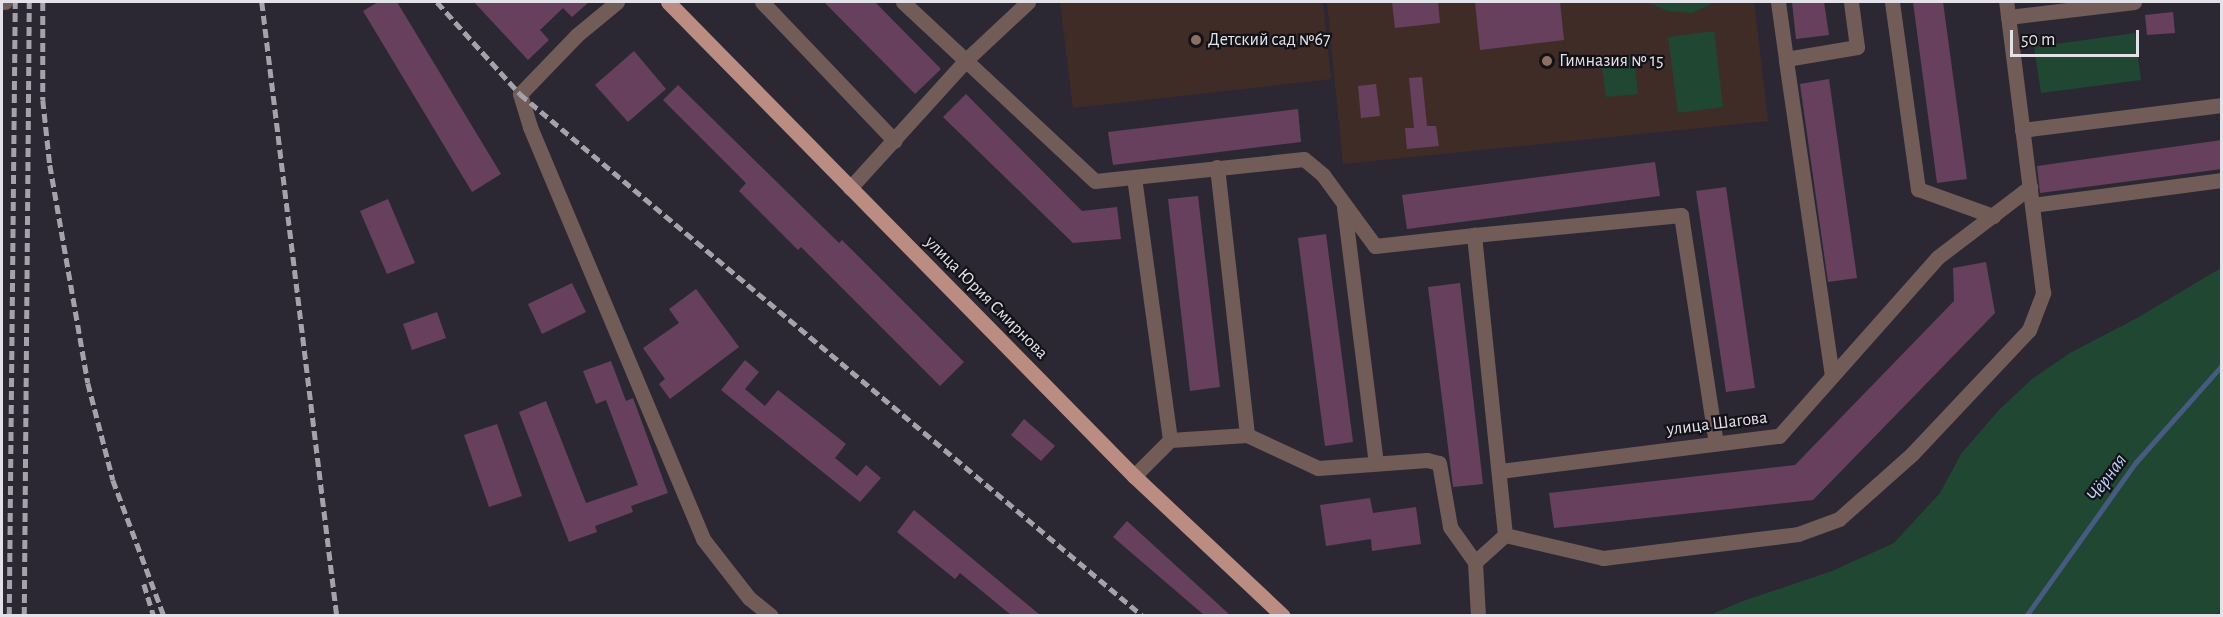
<!DOCTYPE html>
<meta charset="utf-8">
<style>
body{margin:0}
#map{position:relative;width:2223px;height:617px;overflow:hidden;background:#2c2833;font-family:"Alegreya Sans",sans-serif}
div>[style]{position:absolute}
.education>*{inset:0;background:#402c27}
.green>*{inset:0;background:#1f4731}
.stream>*{height:5px;margin:-2.5px;padding:0 2.5px;transform-origin:2.5px;border-radius:2.5px;background:#475b82}
.building>*{inset:0;background:#67405d}
.minor>*{height:15px;margin:-7.5px;padding:0 7.5px;transform-origin:7.5px;border-radius:7.5px;background:#725c57}
.major>*{height:15px;margin:-7.5px;padding:0 7.5px;transform-origin:7.5px;border-radius:7.5px;background:#ba8c82}
.rail>*{height:4.5px;margin-top:-2.25px;transform-origin:0;background:repeating-linear-gradient(90deg,#a4a2aa 0 9px,transparent 0 13.5px)}
.dots>*{width:16px;height:16px;translate:-50% -50%;box-sizing:border-box;border:3px solid #131217;border-radius:50%}
span{translate:-50% -50%;white-space:nowrap;text-align:center;line-height:1.15;-webkit-text-stroke:4.5px #131217;paint-order:stroke}
.poi-label{font-size:18px;color:#e4e2e9}
.left{translate:0 -50%;text-align:left}
.street-label{font-size:18px;color:#e4e2e9}
.water-label{font-size:20px;color:#bacef5;font-style:italic}
.frame{position:absolute;inset:0;border:3px solid #e4e2e9;pointer-events:none}
.scale{position:absolute;left:2010px;top:30px;width:129px;height:27px;box-sizing:border-box;border:3px solid #e4e2e9;border-top:0;padding-left:8px;font-size:18px;line-height:21px;white-space:nowrap;color:#e4e2e9;-webkit-text-stroke:4px #131217;paint-order:stroke}
</style>
<div id="map">
<div class="education">
<i style="clip-path:polygon(1060px 2px,1323px 2px,1331px 79px,1073px 108px)"></i>
<i style="clip-path:polygon(1327px 2px,1754px 2px,1768px 121px,1343px 164px)"></i>
</div>
<div class="green">
<i style="clip-path:polygon(1646px 2px,1716px 2px,1692px 13px,1668px 11px)"></i>
<i style="clip-path:polygon(1714px 31px,1723px 107px,1678px 113px,1668px 37px)"></i>
<i style="clip-path:polygon(2135px 33px,2141px 80px,2041px 93px,2034px 47px)"></i>
<i style="clip-path:polygon(1634px 56px,1638px 94px,1606px 97px,1601px 60px)"></i>
<i style="clip-path:polygon(2221px 268px,2221px 611px,2213px 616px,1710px 615px,1743px 601px,1832px 571px,1894px 543px,1940px 493px,1961px 454px,1999px 410px,2032px 379px,2070px 353px,2137px 318px)"></i>
</div>
<div class="stream">
<i style="left:2026px;top:616px;width:189px;rotate:-54.5deg"></i>
<i style="left:2136px;top:462px;width:130px;rotate:-48.4deg"></i>
</div>
<div class="building">
<i style="clip-path:polygon(378px 2px,397px 2px,501px 174px,472px 192px,363px 11px)"></i>
<i style="clip-path:polygon(474px 2px,589px 2px,572px 17px,563px 8px,540px 30px,549px 40px,528px 60px)"></i>
<i style="clip-path:polygon(824px 2px,875px 2px,941px 69px,915px 94px)"></i>
<i style="clip-path:polygon(1392px 2px,1438px 2px,1440px 23px,1395px 28px)"></i>
<i style="clip-path:polygon(1475px 2px,1560px 2px,1564px 40px,1480px 50px)"></i>
<i style="clip-path:polygon(1792px 2px,1824px 2px,1829px 35px,1796px 39px)"></i>
<i style="clip-path:polygon(1913px 2px,1943px 2px,1967px 179px,1937px 183px)"></i>
<i style="clip-path:polygon(2173px 12px,2175px 33px,2147px 35px,2145px 15px)"></i>
<i style="clip-path:polygon(634px 51px,666px 89px,628px 122px,595px 85px)"></i>
<i style="clip-path:polygon(1422px 77px,1427px 126px,1436px 126px,1439px 146px,1407px 149px,1405px 128px,1414px 128px,1409px 78px)"></i>
<i style="clip-path:polygon(1829px 79px,1857px 278px,1828px 282px,1800px 84px)"></i>
<i style="clip-path:polygon(1376px 84px,1380px 116px,1361px 118px,1358px 86px)"></i>
<i style="clip-path:polygon(678px 85px,839px 243px,842px 240px,964px 362px,940px 386px,801px 247px,798px 250px,739px 191px,746px 183px,663px 100px)"></i>
<i style="clip-path:polygon(966px 94px,1082px 211px,1117px 207px,1121px 239px,1073px 243px,943px 117px)"></i>
<i style="clip-path:polygon(1298px 109px,1301px 142px,1113px 165px,1108px 132px)"></i>
<i style="clip-path:polygon(2222px 140px,2222px 169px,2040px 193px,2037px 166px)"></i>
<i style="clip-path:polygon(1655px 162px,1660px 196px,1407px 229px,1402px 195px)"></i>
<i style="clip-path:polygon(1726px 187px,1755px 388px,1726px 392px,1696px 191px)"></i>
<i style="clip-path:polygon(1198px 196px,1220px 387px,1190px 391px,1168px 199px)"></i>
<i style="clip-path:polygon(388px 199px,415px 263px,387px 274px,360px 211px)"></i>
<i style="clip-path:polygon(1326px 234px,1353px 442px,1325px 446px,1298px 238px)"></i>
<i style="clip-path:polygon(1986px 262px,1995px 313px,1813px 500px,1554px 528px,1549px 493px,1795px 465px,1954px 301px,1953px 268px)"></i>
<i style="clip-path:polygon(572px 283px,586px 312px,542px 334px,528px 304px)"></i>
<i style="clip-path:polygon(1460px 283px,1483px 484px,1453px 487px,1428px 287px)"></i>
<i style="clip-path:polygon(696px 289px,739px 347px,670px 399px,659px 384px,665px 379px,643px 348px,679px 323px,669px 309px)"></i>
<i style="clip-path:polygon(437px 312px,446px 338px,412px 350px,403px 324px)"></i>
<i style="clip-path:polygon(745px 360px,759px 372px,745px 389px,765px 406px,778px 390px,846px 444px,835px 458px,857px 476px,866px 465px,881px 478px,860px 502px,721px 390px)"></i>
<i style="clip-path:polygon(611px 361px,626px 401px,633px 398px,668px 493px,631px 506px,633px 512px,595px 526px,597px 532px,569px 542px,519px 412px,546px 401px,586px 503px,638px 485px,606px 400px,596px 404px,583px 371px)"></i>
<i style="clip-path:polygon(1024px 419px,1055px 446px,1041px 461px,1011px 435px)"></i>
<i style="clip-path:polygon(497px 424px,522px 496px,489px 507px,464px 435px)"></i>
<i style="clip-path:polygon(1370px 498px,1373px 513px,1416px 507px,1421px 544px,1372px 551px,1371px 539px,1326px 546px,1320px 505px)"></i>
<i style="clip-path:polygon(914px 510px,1040px 615px,1011px 615px,960px 573px,955px 579px,897px 532px)"></i>
<i style="clip-path:polygon(1127px 521px,1230px 615px,1204px 615px,1113px 537px)"></i>
</div>
<div class="minor">
<i style="left:2px;top:2px;width:3px"></i>
<i style="left:617px;top:2px;width:52px;rotate:140.5deg"></i>
<i style="left:577px;top:35px;width:82px;rotate:134deg"></i>
<i style="left:520px;top:94px;width:34px;rotate:73deg"></i>
<i style="left:530px;top:127px;width:447px;rotate:67.2deg"></i>
<i style="left:703px;top:539px;width:75px;rotate:52.1deg"></i>
<i style="left:749px;top:598px;width:28px;rotate:39deg"></i>
<i style="left:762px;top:2px;width:192px;rotate:46.3deg"></i>
<i style="left:903px;top:2px;width:262px;rotate:43deg"></i>
<i style="left:1095px;top:181px;width:210px;rotate:-6deg"></i>
<i style="left:1304px;top:159px;width:25px;rotate:40deg"></i>
<i style="left:1323px;top:175px;width:88px;rotate:53.8deg"></i>
<i style="left:1375px;top:246px;width:100px;rotate:-6.3deg"></i>
<i style="left:1778px;top:2px;width:58px;rotate:82deg"></i>
<i style="left:1892px;top:2px;width:189px;rotate:82.1deg"></i>
<i style="left:1918px;top:189px;width:80px;rotate:19.8deg"></i>
<i style="left:2008px;top:17px;width:127px;rotate:-6.8deg"></i>
<i style="left:2022px;top:130px;width:202px;rotate:-7.1deg"></i>
<i style="left:1217px;top:167px;width:270px;rotate:83.6deg"></i>
<i style="left:1134px;top:177px;width:265px;rotate:82.2deg"></i>
<i style="left:850px;top:188px;width:173px;rotate:-47.8deg"></i>
<i style="left:966px;top:60px;width:85px;rotate:-43.1deg"></i>
<i style="left:2032px;top:205px;width:192px;rotate:-7.5deg"></i>
<i style="left:1344px;top:207px;width:258px;rotate:82.9deg"></i>
<i style="left:1832px;top:376px;width:320px;rotate:-98.3deg"></i>
<i style="left:1786px;top:59px;width:72px;rotate:-9.6deg"></i>
<i style="left:1857px;top:47px;width:45px;rotate:-97.6deg"></i>
<i style="left:1500px;top:471px;width:281px;rotate:-7.2deg"></i>
<i style="left:1779px;top:436px;width:239px;rotate:-48.4deg"></i>
<i style="left:1938px;top:257px;width:116px;rotate:-37.3deg"></i>
<i style="left:1134px;top:476px;width:51px;rotate:-45deg"></i>
<i style="left:1170px;top:440px;width:77px;rotate:-3.7deg"></i>
<i style="left:1247px;top:435px;width:78px;rotate:24.9deg"></i>
<i style="left:1318px;top:468px;width:109px;rotate:-4.2deg"></i>
<i style="left:1427px;top:460px;width:12px;rotate:14deg"></i>
<i style="left:1439px;top:463px;width:65px;rotate:80.2deg"></i>
<i style="left:1450px;top:527px;width:43px;rotate:54.5deg"></i>
<i style="left:1505px;top:535px;width:101px;rotate:13.2deg"></i>
<i style="left:1603px;top:558px;width:196px;rotate:-7deg"></i>
<i style="left:1798px;top:534px;width:44px;rotate:-20.1deg"></i>
<i style="left:1839px;top:519px;width:98px;rotate:-41.7deg"></i>
<i style="left:1912px;top:454px;width:170px;rotate:-46.7deg"></i>
<i style="left:2029px;top:330px;width:40px;rotate:-69deg"></i>
<i style="left:2043px;top:293px;width:293px;rotate:-97.2deg"></i>
<i style="left:1478px;top:616px;width:54px;rotate:-93.2deg"></i>
<i style="left:1475px;top:562px;width:40px;rotate:-42deg"></i>
<i style="left:1505px;top:535px;width:302px;rotate:-95.9deg"></i>
<i style="left:1474px;top:235px;width:208px;rotate:-5.5deg"></i>
<i style="left:1681px;top:215px;width:231px;rotate:81.3deg"></i>
</div>
<div class="major">
<i style="left:668px;top:2px;width:665px;rotate:45.49deg"></i>
<i style="left:1134px;top:476px;width:204px;rotate:43.2deg"></i>
</div>
<div class="rail">
<i style="left:43px;top:2px;width:98px;rotate:90deg"></i>
<i style="left:43px;top:100px;width:65px;rotate:83.9deg"></i>
<i style="left:50px;top:165px;width:221px;rotate:80.1deg"></i>
<i style="left:88px;top:383px;width:100px;rotate:75.5deg"></i>
<i style="left:113px;top:480px;width:145px;rotate:69.4deg"></i>
<i style="left:262px;top:2px;width:619px;rotate:83.04deg"></i>
<i style="left:437px;top:2px;width:124px;rotate:47.9deg"></i>
<i style="left:520px;top:94px;width:813px;rotate:39.96deg"></i>
<i style="left:144px;top:584px;width:34px;rotate:73deg"></i>
<i style="left:9px;top:616px;width:614px;rotate:-89.44deg"></i>
<i style="left:24px;top:616px;width:614px;rotate:-89.53deg"></i>
</div>
<div class="dots">
<i style="left:1196px;top:40px;background:#8d6e63"></i>
<i style="left:1547px;top:61px;background:#8d6e63"></i>
</div>
<div class="poi-label">
<span class="left" style="left:1208px;top:40px">Детский сад №67</span>
<span class="left" style="left:1559px;top:61px">Гимназия № 15</span>
</div>
<div class="street-label">
<span style="left:986px;top:298px;rotate:45deg">улица Юрия Смирнова</span>
<span style="left:1717px;top:424px;rotate:-7deg">улица Шагова</span>
</div>
<div class="water-label">
<span style="left:2107px;top:478px;rotate:-54deg">Чёрная</span>
</div>
<div class="frame"></div>
<div class="scale">50 m</div>
</div>
